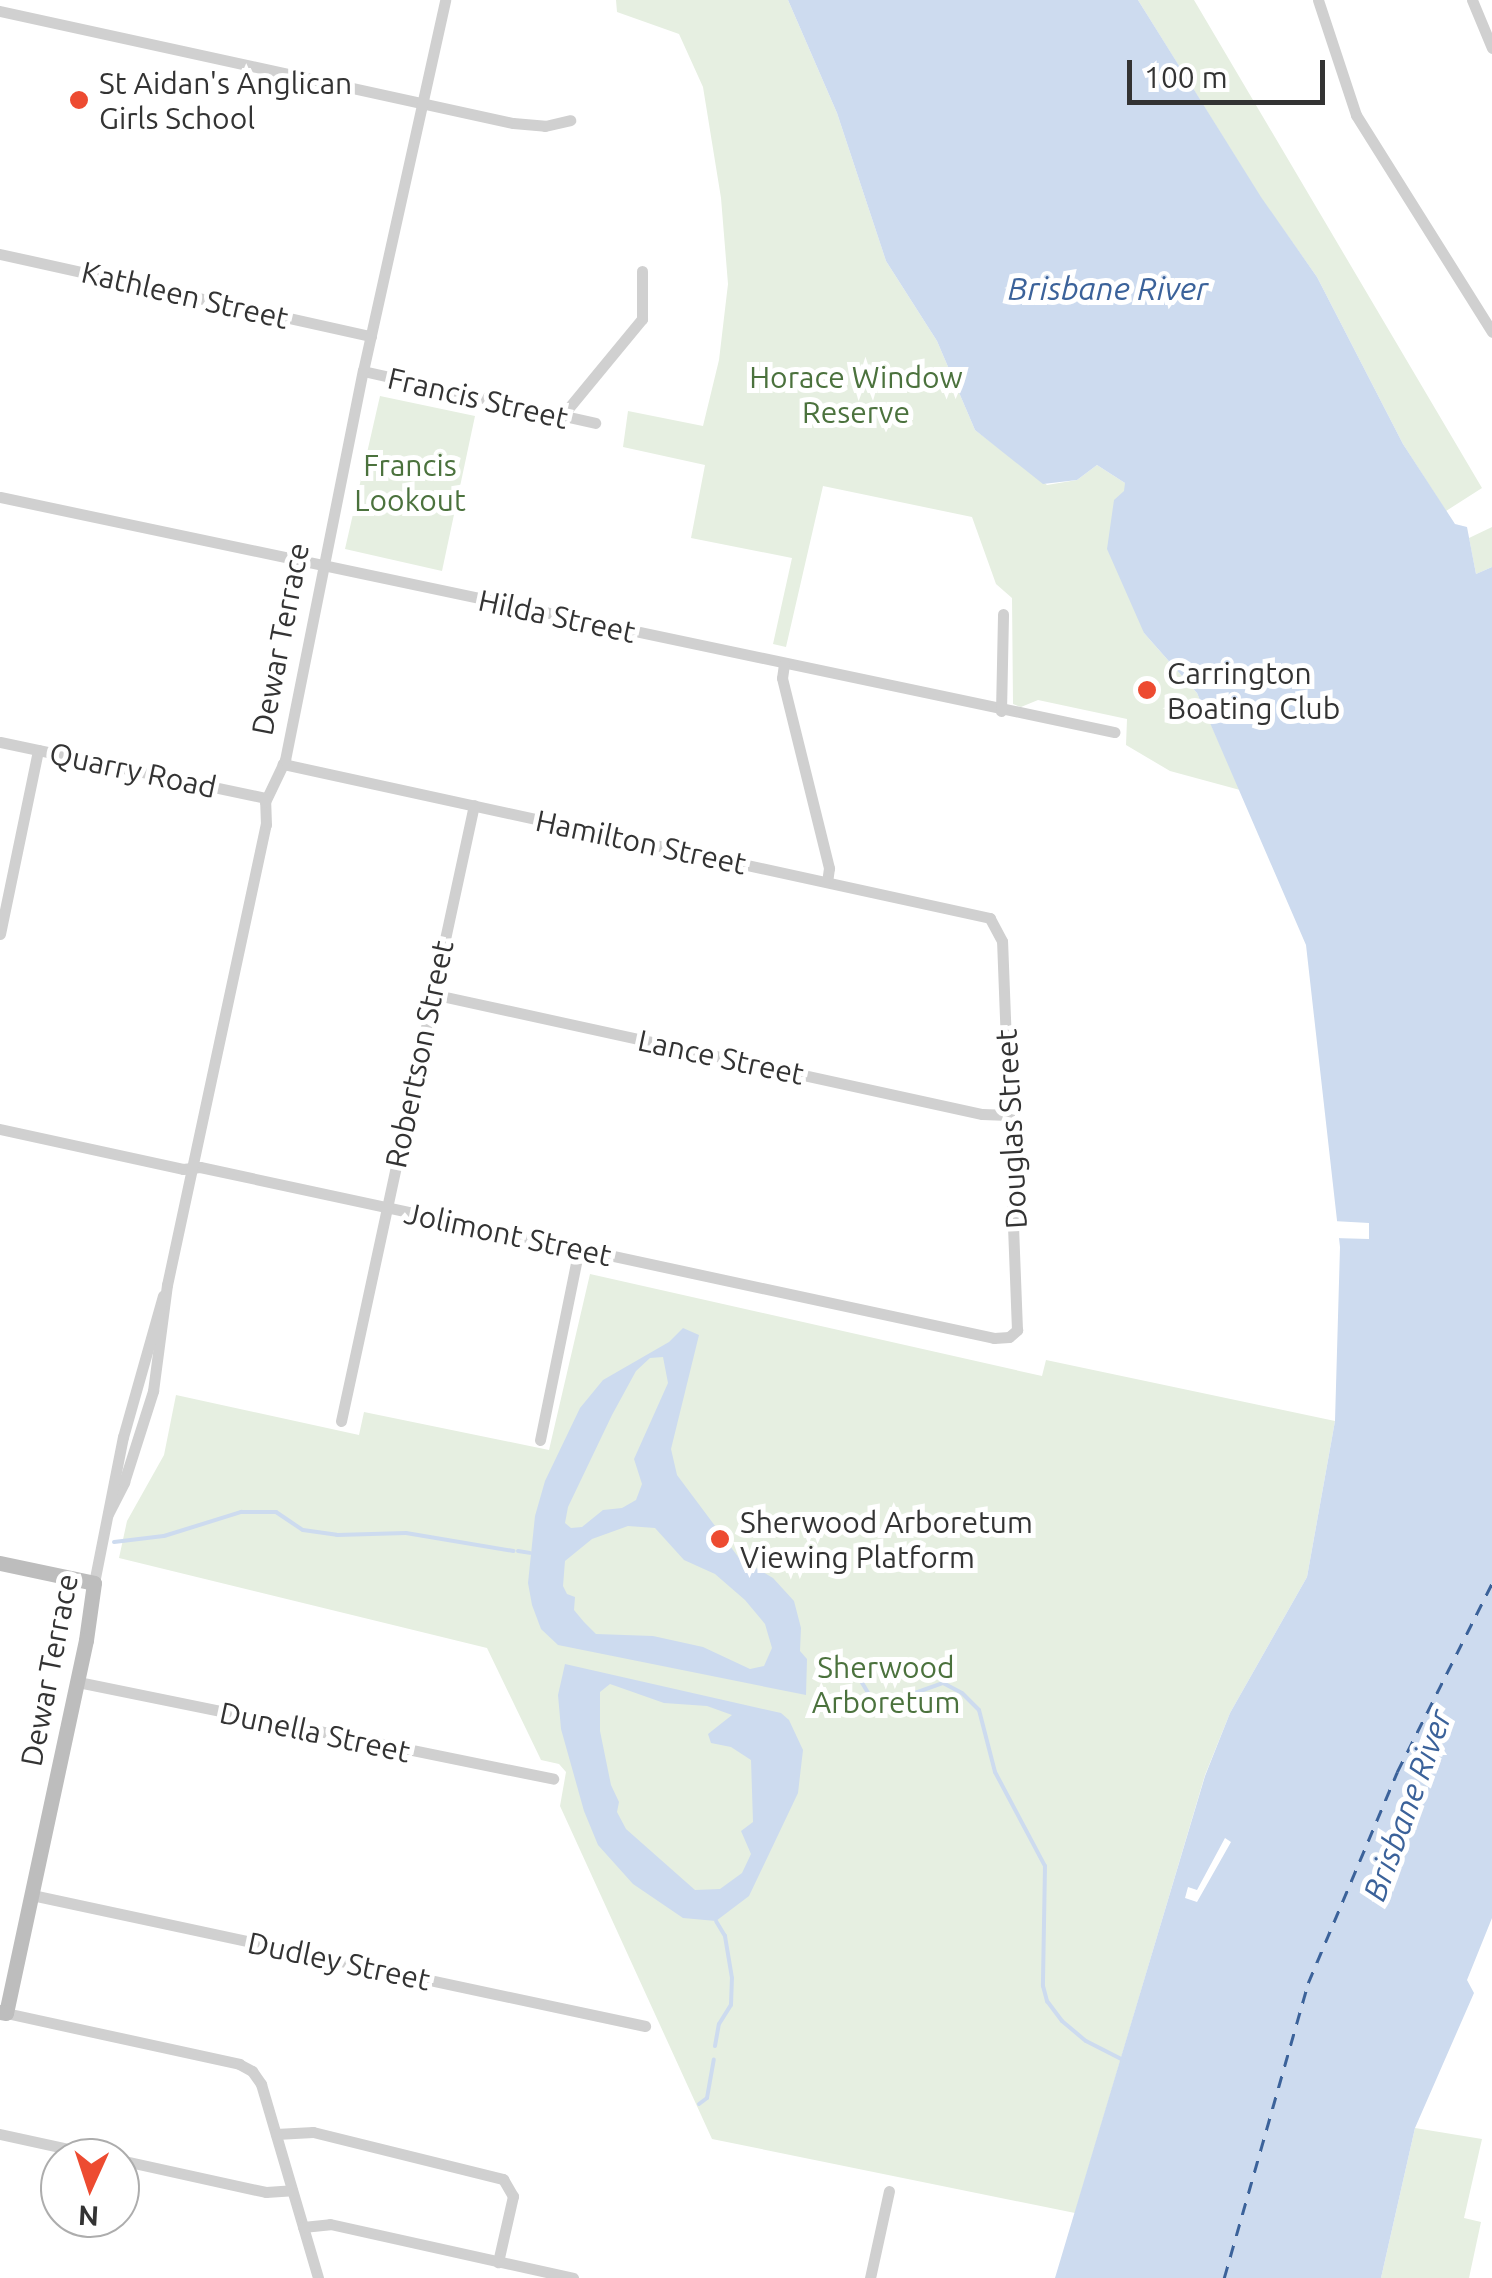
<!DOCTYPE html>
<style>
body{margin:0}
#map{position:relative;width:1492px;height:2278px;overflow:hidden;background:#fff;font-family:Ubuntu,sans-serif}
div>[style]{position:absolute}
.green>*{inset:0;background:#e6efe1}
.water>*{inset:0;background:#cddbef}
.pier>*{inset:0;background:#fff}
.stream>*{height:4px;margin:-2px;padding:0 2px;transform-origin:2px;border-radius:2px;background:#cddbef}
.ferry>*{height:2.5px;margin-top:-1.25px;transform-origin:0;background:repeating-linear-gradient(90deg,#3b629a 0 12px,transparent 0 22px)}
.street>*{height:11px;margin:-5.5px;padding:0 5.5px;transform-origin:5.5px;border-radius:5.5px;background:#d0d0d0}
.secondary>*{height:15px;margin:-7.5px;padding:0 7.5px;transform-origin:7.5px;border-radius:7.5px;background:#bdbdbd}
.dots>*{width:28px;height:28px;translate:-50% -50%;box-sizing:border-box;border:5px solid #fff;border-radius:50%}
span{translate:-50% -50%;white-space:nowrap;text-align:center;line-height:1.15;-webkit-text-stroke:10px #fff;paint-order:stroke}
.poi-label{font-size:30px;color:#333}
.left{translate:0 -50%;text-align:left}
.street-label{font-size:30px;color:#333}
.park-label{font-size:30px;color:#4b723d}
.water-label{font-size:32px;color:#3b629a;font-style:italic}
.north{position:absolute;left:40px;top:2138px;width:100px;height:100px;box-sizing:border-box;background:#fff;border:2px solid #adadad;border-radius:50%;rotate:183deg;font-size:28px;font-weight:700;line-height:40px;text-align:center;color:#333}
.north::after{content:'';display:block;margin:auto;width:35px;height:45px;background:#ed4b31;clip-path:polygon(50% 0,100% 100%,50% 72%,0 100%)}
.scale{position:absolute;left:1127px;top:60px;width:198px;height:45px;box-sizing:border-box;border:5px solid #333;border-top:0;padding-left:12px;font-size:30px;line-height:35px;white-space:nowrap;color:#333;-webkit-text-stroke:8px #fff;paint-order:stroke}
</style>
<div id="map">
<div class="green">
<i style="clip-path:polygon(616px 0,788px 0,837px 113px,886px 261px,937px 341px,975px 430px,1047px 485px,1077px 480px,1097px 465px,1125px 483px,1144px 633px,1197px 693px,1240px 790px,1170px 771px,1126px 745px,1127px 719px,1038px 700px,1021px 707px,1013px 704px,1012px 598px,996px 584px,972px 517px,823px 486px,786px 647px,773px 644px,792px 558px,691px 538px,705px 465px,623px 447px,628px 411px,703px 426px,719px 360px,728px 284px,721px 198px,703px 87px,679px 34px,617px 12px)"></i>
<i style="clip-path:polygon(1138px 0,1194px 0,1482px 488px,1446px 511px,1403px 444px,1317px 277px,1261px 198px)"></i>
<i style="clip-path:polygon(380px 396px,475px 416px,442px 571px,345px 549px)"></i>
<i style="clip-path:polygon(1492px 527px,1492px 567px,1476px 574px,1469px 538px)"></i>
<i style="clip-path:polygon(590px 1274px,1042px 1376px,1046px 1360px,1335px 1421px,1307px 1577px,1230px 1713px,1205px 1775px,1075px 2213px,712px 2139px,560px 1806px,566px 1772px,559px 1764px,541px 1760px,487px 1648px,119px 1558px,127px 1521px,164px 1455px,176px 1395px,359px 1435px,364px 1412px,549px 1450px)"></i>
<i style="clip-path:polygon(1415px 2128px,1482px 2139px,1464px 2218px,1481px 2222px,1469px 2278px,1381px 2278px)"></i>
</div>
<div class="water">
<i style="clip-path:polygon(788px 0,1138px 0,1261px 197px,1317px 277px,1403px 444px,1455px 524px,1467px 527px,1476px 574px,1492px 567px,1492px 1918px,1467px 1980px,1474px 1993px,1415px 2128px,1381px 2278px,1055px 2278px,1205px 1776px,1230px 1713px,1307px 1577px,1335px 1421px,1340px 1247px,1306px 945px,1197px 693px,1144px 633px,1107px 549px,1114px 500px,1124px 491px,1125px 483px,1097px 465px,1077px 480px,1043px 484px,975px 430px,937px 341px,886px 261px,837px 113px)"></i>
<i style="clip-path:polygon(evenodd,683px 1328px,699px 1335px,671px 1449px,677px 1475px,739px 1558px,773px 1578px,794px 1601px,801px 1628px,800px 1651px,807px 1659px,806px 1695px,558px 1645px,541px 1629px,532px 1605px,528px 1583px,535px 1516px,545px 1481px,580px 1408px,603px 1380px,669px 1342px,683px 1328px,663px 1357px,668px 1383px,634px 1459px,642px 1484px,636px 1500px,622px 1508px,603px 1510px,582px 1527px,571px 1528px,565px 1523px,568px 1507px,612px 1415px,636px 1371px,650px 1358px,663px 1357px,683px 1328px,628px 1526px,655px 1528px,684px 1560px,715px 1574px,745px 1600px,765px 1624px,772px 1648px,764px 1666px,750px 1669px,703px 1647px,653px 1636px,596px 1634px,584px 1622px,574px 1610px,575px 1597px,567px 1594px,563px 1586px,565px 1561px,592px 1539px,628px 1526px)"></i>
<i style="clip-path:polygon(evenodd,565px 1664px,781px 1713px,789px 1720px,803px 1750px,798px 1793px,749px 1896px,716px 1921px,683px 1918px,633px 1884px,598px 1845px,584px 1811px,561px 1729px,558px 1695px,565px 1664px,610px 1684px,664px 1703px,707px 1706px,732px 1715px,708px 1734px,711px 1743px,731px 1747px,751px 1760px,753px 1822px,741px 1831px,751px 1854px,742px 1873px,720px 1889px,695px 1890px,626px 1829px,617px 1812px,619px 1802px,611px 1785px,600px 1731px,600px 1692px,610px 1684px)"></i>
</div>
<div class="pier">
<i style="clip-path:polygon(1333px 1221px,1369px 1223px,1369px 1239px,1334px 1238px)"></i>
<i style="clip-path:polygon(1225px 1838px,1231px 1842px,1197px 1902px,1185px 1898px,1188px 1887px,1197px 1890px)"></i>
</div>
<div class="stream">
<i style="left:114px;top:1542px;width:50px;rotate:-6.8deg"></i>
<i style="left:164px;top:1536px;width:81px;rotate:-17.3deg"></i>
<i style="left:241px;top:1512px;width:35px"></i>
<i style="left:276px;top:1512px;width:32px;rotate:34deg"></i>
<i style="left:303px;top:1530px;width:34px;rotate:8deg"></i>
<i style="left:337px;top:1535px;width:69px;rotate:-1.7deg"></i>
<i style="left:406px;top:1533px;width:109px;rotate:9.5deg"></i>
<i style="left:518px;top:1551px;width:12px;rotate:9deg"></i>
<i style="left:842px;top:1664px;width:10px;rotate:11deg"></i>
<i style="left:852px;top:1666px;width:39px;rotate:59deg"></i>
<i style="left:849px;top:1699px;width:49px"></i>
<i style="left:898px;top:1699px;width:48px;rotate:-19.6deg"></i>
<i style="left:943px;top:1683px;width:21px;rotate:28deg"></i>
<i style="left:962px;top:1693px;width:24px;rotate:45deg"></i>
<i style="left:979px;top:1710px;width:64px;rotate:75.5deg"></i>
<i style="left:995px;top:1772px;width:106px;rotate:62deg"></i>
<i style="left:1045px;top:1866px;width:120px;rotate:91deg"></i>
<i style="left:1043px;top:1986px;width:16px;rotate:75deg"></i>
<i style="left:1047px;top:2001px;width:25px;rotate:53deg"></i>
<i style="left:1062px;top:2021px;width:31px;rotate:40deg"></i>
<i style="left:1086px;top:2041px;width:44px;rotate:27.1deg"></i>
<i style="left:715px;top:2046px;width:22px;rotate:-80deg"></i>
<i style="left:719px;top:2024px;width:22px;rotate:-58deg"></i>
<i style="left:731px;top:2005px;width:27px;rotate:-88deg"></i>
<i style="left:732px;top:1978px;width:43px;rotate:-99.5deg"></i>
<i style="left:725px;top:1936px;width:17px;rotate:-121deg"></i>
<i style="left:699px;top:2104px;width:10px;rotate:-37deg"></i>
<i style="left:707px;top:2098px;width:39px;rotate:-80deg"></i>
</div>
<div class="ferry">
<i style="left:1224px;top:2278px;width:307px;rotate:-74.1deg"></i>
<i style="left:1308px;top:1983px;width:229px;rotate:-67.1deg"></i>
<i style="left:1397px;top:1772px;width:212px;rotate:-63.3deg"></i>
</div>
<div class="street">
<i style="left:1318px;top:0;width:121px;rotate:71.7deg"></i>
<i style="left:1356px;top:115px;width:256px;rotate:57.9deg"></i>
<i style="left:1472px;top:0;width:52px;rotate:67.4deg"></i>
<i style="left:0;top:11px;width:525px;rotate:12.32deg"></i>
<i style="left:513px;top:123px;width:32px;rotate:5deg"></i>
<i style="left:545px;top:126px;width:26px;rotate:-13deg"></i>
<i style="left:0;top:254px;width:380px;rotate:12.5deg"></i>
<i style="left:363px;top:371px;width:238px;rotate:12.6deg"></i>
<i style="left:562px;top:416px;width:126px;rotate:-50.5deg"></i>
<i style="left:642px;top:319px;width:48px;rotate:-90deg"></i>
<i style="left:0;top:497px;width:1139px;rotate:11.91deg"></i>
<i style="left:784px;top:664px;width:14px;rotate:98deg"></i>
<i style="left:782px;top:678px;width:196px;rotate:76.1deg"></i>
<i style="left:829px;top:868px;width:14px;rotate:98deg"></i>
<i style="left:1001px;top:711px;width:97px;rotate:-88.8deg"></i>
<i style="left:0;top:742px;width:272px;rotate:11.9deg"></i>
<i style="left:0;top:934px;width:188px;rotate:-78.3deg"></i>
<i style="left:432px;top:994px;width:563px;rotate:12.31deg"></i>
<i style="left:982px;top:1114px;width:27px;rotate:2deg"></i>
<i style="left:0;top:1129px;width:187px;rotate:12.3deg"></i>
<i style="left:183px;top:1169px;width:17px;rotate:-7deg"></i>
<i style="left:200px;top:1167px;width:812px;rotate:12.15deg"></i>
<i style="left:994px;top:1338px;width:15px;rotate:-4deg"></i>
<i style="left:1009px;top:1337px;width:11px;rotate:-41deg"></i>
<i style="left:1017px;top:1330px;width:389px;rotate:-92.2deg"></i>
<i style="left:1002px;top:941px;width:26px;rotate:-118deg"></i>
<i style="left:990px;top:918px;width:724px;rotate:-167.71deg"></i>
<i style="left:341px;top:1421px;width:630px;rotate:-77.82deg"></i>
<i style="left:540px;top:1440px;width:195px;rotate:-78.5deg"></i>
<i style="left:108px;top:1514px;width:36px;rotate:-63deg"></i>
<i style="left:124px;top:1482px;width:96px;rotate:-72.3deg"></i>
<i style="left:153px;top:1391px;width:107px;rotate:-82.5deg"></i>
<i style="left:167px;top:1285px;width:471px;rotate:-77.9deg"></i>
<i style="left:266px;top:825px;width:23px;rotate:-92deg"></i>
<i style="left:265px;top:802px;width:47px;rotate:-64.5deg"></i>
<i style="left:285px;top:760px;width:397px;rotate:-78.7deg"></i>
<i style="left:363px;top:371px;width:380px;rotate:-77.5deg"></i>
<i style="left:94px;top:1583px;width:149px;rotate:-78.8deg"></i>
<i style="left:123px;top:1437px;width:147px;rotate:-74.2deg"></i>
<i style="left:78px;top:1682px;width:485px;rotate:11.5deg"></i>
<i style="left:32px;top:1895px;width:627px;rotate:12.06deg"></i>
<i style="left:6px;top:2013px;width:239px;rotate:12.3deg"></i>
<i style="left:239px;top:2064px;width:15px;rotate:28deg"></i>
<i style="left:252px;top:2071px;width:16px;rotate:55deg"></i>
<i style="left:261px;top:2084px;width:202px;rotate:73.6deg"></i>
<i style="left:0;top:2134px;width:113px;rotate:12.3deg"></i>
<i style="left:276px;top:2134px;width:37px;rotate:-3deg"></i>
<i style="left:313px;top:2132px;width:196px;rotate:13.9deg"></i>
<i style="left:503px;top:2179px;width:20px;rotate:60deg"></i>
<i style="left:513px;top:2196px;width:68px;rotate:102.8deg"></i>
<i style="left:120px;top:2160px;width:149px;rotate:12.4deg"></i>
<i style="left:266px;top:2192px;width:26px;rotate:-4deg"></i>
<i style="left:303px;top:2227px;width:27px;rotate:-6deg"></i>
<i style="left:330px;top:2224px;width:249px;rotate:12.5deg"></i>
<i style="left:870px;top:2278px;width:89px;rotate:-77.7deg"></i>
</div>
<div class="secondary">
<i style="left:0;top:1563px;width:96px;rotate:12deg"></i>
<i style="left:94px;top:1583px;width:58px;rotate:98deg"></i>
<i style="left:86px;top:1640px;width:381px;rotate:102.1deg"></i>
<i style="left:6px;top:2013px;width:6px;rotate:-171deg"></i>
</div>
<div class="dots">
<i style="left:79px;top:100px;background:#ed4b31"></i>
<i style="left:1147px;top:690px;background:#ed4b31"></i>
<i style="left:720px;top:1539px;background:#ed4b31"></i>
</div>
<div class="poi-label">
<span class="left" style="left:99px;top:100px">St Aidan's Anglican<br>Girls School</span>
<span class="left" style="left:1167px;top:690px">Carrington<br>Boating Club</span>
<span class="left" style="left:740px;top:1539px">Sherwood Arboretum<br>Viewing Platform</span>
</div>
<div class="street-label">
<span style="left:185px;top:295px;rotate:13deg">Kathleen Street</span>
<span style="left:478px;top:398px;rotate:13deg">Francis Street</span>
<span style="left:557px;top:616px;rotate:12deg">Hilda Street</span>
<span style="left:280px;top:639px;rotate:-79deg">Dewar Terrace</span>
<span style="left:133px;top:770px;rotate:12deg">Quarry Road</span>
<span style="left:641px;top:842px;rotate:12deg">Hamilton Street</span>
<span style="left:419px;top:1054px;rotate:-78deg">Robertson Street</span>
<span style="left:721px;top:1057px;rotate:12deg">Lance Street</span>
<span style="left:1011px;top:1129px;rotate:-93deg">Douglas Street</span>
<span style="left:508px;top:1234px;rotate:12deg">Jolimont Street</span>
<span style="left:49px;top:1670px;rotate:-79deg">Dewar Terrace</span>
<span style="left:315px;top:1732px;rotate:12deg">Dunella Street</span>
<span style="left:339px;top:1961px;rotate:12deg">Dudley Street</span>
</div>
<div class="park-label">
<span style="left:856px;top:394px">Horace Window<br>Reserve</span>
<span style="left:410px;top:482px">Francis<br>Lookout</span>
<span style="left:886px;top:1684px">Sherwood<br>Arboretum</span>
</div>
<div class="water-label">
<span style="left:1108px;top:288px">Brisbane River</span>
<span style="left:1407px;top:1805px;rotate:-70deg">Brisbane River</span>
</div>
<div class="north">N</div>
<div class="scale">100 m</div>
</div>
